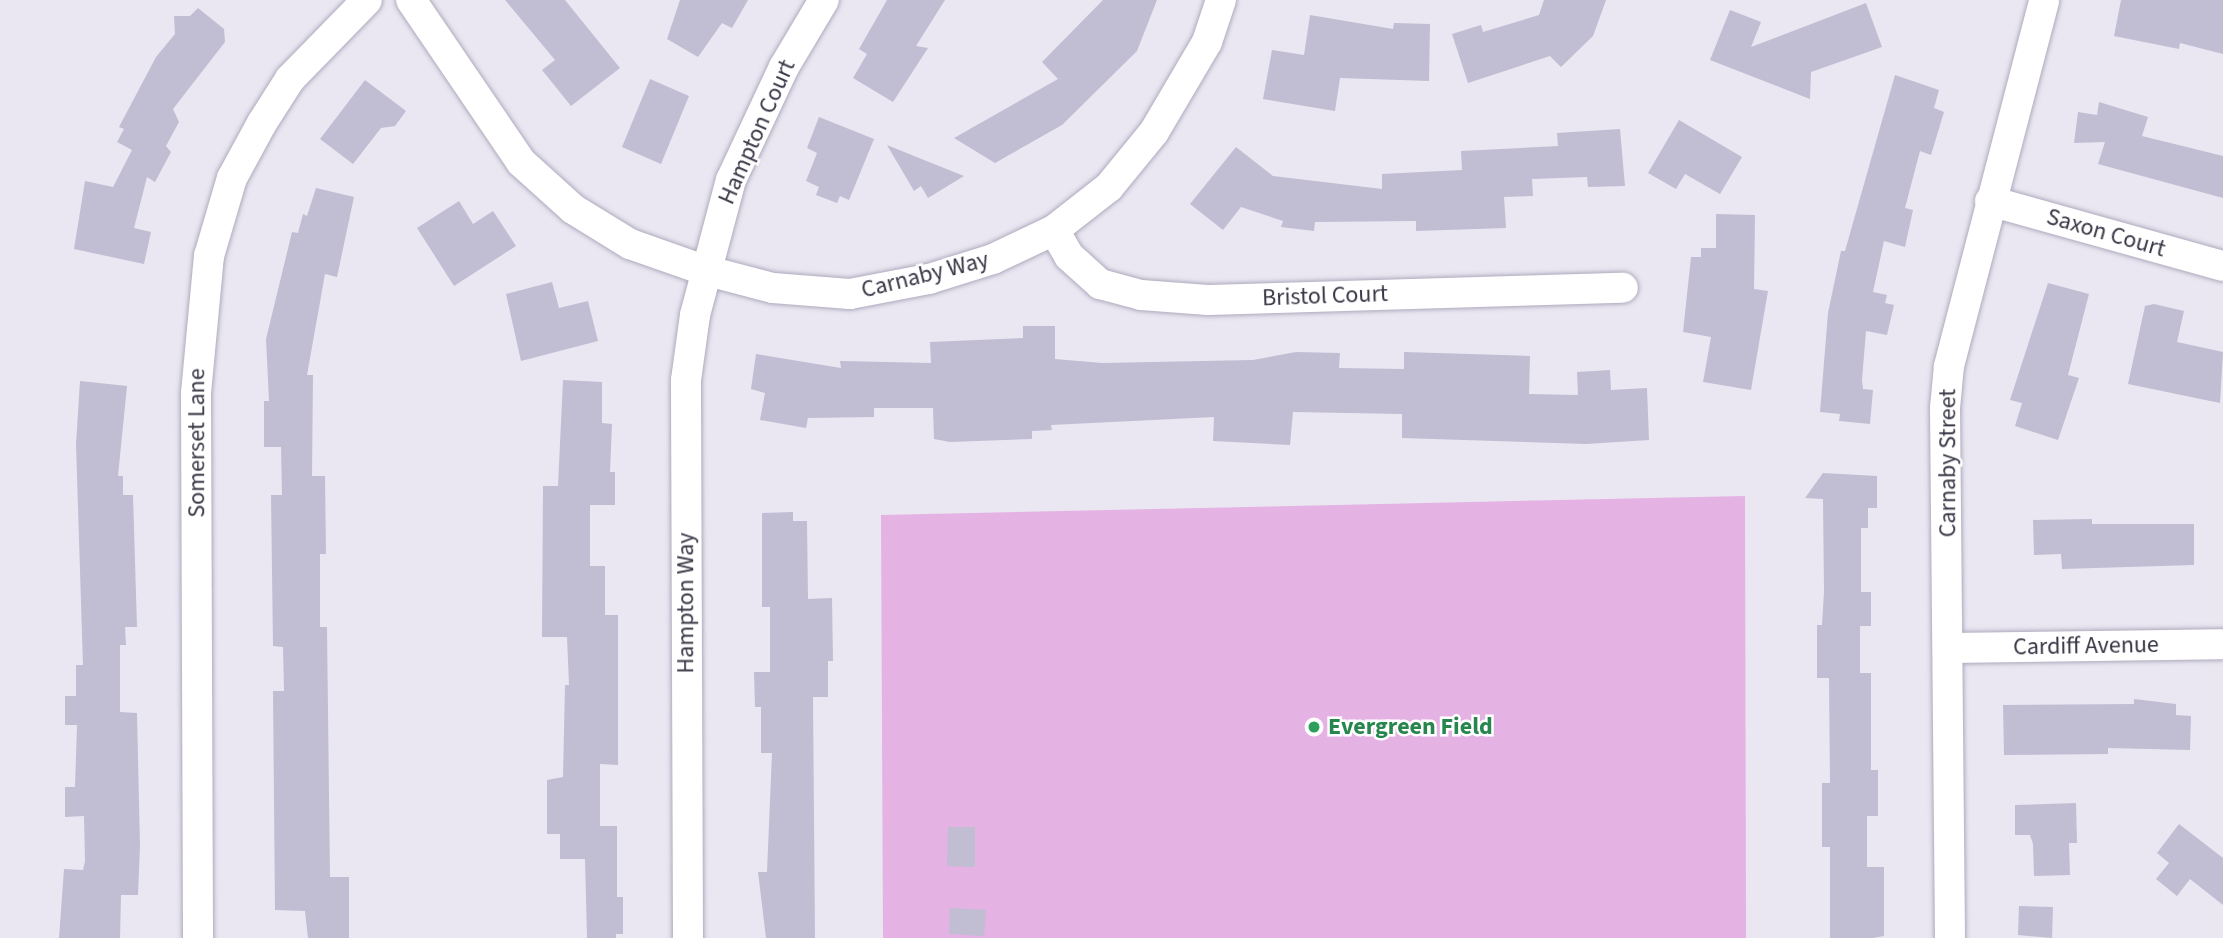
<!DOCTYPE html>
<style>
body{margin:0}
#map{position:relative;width:2223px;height:938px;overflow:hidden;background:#eae7f2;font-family:"Source Sans 3",sans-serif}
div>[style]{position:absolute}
.green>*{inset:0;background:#e4b2e3}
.building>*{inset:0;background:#c1bdd3}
.roads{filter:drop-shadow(0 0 2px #afaabd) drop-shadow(0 0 2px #afaabd)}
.street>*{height:30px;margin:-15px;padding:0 15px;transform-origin:15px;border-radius:15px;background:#fff}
.dots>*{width:19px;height:19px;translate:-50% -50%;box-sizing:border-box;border:4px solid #fff;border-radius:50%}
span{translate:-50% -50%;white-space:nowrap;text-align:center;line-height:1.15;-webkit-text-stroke:5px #fff;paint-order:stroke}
.street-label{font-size:24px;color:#393645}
.leisure-label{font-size:24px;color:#27864d;font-weight:700}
.left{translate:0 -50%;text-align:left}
</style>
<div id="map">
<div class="green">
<i style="clip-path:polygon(1745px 496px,1746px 938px,883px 938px,881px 515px)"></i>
</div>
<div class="building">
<i style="clip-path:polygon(505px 0,565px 0,620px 68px,571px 106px,542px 70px,555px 60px)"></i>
<i style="clip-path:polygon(680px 0,748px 0,732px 28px,722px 23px,698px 57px,667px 39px)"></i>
<i style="clip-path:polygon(887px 0,945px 0,916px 46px,928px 48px,893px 102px,853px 78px,867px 54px,859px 49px)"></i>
<i style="clip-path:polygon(1103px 0,1157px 0,1137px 51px,1062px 125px,995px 163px,954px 138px,1058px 79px,1042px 62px)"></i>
<i style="clip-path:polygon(1544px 0,1606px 0,1593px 36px,1561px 67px,1550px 56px,1468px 83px,1452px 34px,1481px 25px,1483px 32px,1539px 15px)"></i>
<i style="clip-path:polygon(2121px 0,2223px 0,2223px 54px,2180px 43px,2179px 49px,2114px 36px)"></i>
<i style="clip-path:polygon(1866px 3px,1882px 47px,1811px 72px,1810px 99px,1710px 60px,1730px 10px,1761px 22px,1751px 47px)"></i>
<i style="clip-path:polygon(198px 8px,224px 29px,225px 42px,173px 109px,179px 122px,166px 146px,171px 152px,155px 182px,147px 177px,134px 228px,151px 232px,144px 264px,74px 249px,85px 181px,113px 187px,132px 150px,117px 142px,124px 129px,119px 127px,156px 57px,175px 34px,174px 16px,190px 16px)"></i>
<i style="clip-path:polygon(1310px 15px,1393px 29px,1394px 23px,1430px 24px,1429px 81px,1340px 78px,1335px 111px,1263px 99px,1272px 50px,1304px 55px)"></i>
<i style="clip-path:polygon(1895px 75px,1939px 90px,1934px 108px,1944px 112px,1931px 155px,1920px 151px,1905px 208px,1913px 210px,1905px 247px,1884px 241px,1873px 292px,1887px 295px,1885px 303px,1894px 305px,1887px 335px,1866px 331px,1862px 380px,1863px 389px,1873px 390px,1870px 424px,1839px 421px,1840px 414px,1820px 412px,1828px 313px,1841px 251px,1845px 251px)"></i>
<i style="clip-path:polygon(650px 79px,689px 96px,661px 164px,622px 147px)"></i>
<i style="clip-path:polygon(365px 80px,406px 111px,395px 126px,381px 128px,353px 164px,320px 139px)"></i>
<i style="clip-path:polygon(2099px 102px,2148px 117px,2142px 136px,2223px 156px,2223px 198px,2098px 164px,2105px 142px,2074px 143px,2078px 112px,2097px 115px)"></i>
<i style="clip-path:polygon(819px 117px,874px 139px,849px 200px,840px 196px,837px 203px,816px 195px,819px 187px,806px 181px,817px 153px,807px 148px)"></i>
<i style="clip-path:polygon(1679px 120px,1742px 157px,1720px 194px,1685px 174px,1676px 189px,1648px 173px)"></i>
<i style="clip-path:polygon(1620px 129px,1625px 186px,1588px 187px,1587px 177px,1532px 179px,1533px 196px,1504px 197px,1506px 228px,1416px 231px,1416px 221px,1315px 222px,1314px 231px,1281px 227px,1283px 221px,1241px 207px,1223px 230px,1190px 204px,1236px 147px,1273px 176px,1382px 189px,1382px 174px,1462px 170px,1461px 151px,1558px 146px,1557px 133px)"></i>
<i style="clip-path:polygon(887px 145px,919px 158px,964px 176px,928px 198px,921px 186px,914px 191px)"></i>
<i style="clip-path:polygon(316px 188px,354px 197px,337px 277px,325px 274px,307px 375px,313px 375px,312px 476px,325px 476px,326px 554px,320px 554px,320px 627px,327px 627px,330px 877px,349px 877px,349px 938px,308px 938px,305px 911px,275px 910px,273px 691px,284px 691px,283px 647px,273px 646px,271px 495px,282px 495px,281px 447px,264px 447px,264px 401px,269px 401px,266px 339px,292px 232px,298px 233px,303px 214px,307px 216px)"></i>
<i style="clip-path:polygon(459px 201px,473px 224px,493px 211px,516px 246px,454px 286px,417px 228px)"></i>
<i style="clip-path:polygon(1716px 214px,1755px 215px,1754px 289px,1768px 291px,1751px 390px,1703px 382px,1711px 337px,1683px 332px,1691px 257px,1701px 257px,1701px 248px,1716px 248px)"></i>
<i style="clip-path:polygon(552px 282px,559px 308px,588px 301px,598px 341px,521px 361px,506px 294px)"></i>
<i style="clip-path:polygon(2048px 283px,2089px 294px,2068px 375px,2079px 378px,2058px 440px,2015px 426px,2022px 403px,2010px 400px)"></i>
<i style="clip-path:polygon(2154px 304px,2184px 311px,2177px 342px,2223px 352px,2220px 403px,2128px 384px,2145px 306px)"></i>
<i style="clip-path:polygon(1023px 326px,1055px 326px,1055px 359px,1102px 363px,1253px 360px,1296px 352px,1340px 353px,1339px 368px,1404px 369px,1404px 352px,1530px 356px,1529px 394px,1578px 395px,1577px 372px,1610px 370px,1611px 390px,1647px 388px,1649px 440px,1586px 444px,1402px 438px,1402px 414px,1293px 412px,1290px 445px,1213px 441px,1214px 417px,1051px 425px,1052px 430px,1032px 431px,1032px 439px,950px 442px,934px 439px,933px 408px,874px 408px,874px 417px,808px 418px,806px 428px,760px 420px,765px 393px,751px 389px,756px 354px,841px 368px,840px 361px,931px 363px,930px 342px,1023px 338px)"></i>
<i style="clip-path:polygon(563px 380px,602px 382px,602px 423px,612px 424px,610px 472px,615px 472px,615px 505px,590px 505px,590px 566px,605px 566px,605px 615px,618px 615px,618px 765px,600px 764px,600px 826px,617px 826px,617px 897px,623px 897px,623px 934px,616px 934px,616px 938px,587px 938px,585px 859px,560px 859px,560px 834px,547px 834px,547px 780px,563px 777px,565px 685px,569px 685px,567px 637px,542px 637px,543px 486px,558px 486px)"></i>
<i style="clip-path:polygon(80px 381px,127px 386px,118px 476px,123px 476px,123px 495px,133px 495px,137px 627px,125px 627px,126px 645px,120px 645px,120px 712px,137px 713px,140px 846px,138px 895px,121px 895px,120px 938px,59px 938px,64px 869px,83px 870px,85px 861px,84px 816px,65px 817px,65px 787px,75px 787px,77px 725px,65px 725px,65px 696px,76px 696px,76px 665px,83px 665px,76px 444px)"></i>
<i style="clip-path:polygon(1823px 473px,1877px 476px,1877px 508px,1868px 508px,1868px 528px,1861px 528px,1861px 592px,1871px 592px,1871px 626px,1860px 626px,1860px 673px,1871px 673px,1871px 770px,1878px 770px,1878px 816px,1867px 816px,1867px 867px,1884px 867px,1884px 936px,1873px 938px,1830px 938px,1830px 847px,1822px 847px,1822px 783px,1830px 783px,1829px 678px,1817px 678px,1817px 625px,1822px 625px,1824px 592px,1823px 499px,1805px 498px)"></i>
<i style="clip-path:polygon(793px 512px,793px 521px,807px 521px,808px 599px,832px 598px,833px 661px,828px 661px,828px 697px,813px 697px,815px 938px,766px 938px,758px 872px,767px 872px,772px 753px,761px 753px,761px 707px,755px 707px,754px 672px,770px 672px,770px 607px,762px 607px,762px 513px)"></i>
<i style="clip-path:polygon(2092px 519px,2092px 524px,2194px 524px,2194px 565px,2062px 569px,2061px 554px,2034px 555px,2033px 520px)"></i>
<i style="clip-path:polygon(2134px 699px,2176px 704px,2176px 715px,2191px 716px,2190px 750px,2108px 748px,2108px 754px,2004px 755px,2003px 705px,2134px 704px)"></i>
<i style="clip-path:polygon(2076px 803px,2077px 843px,2069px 843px,2070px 875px,2034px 876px,2033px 844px,2030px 835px,2015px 835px,2015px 805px)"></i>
<i style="clip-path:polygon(2179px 824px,2223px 858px,2223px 905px,2190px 879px,2177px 896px,2156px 879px,2169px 863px,2157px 853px)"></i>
<i style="clip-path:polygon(948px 827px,975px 827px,975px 867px,947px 866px)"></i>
<i style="clip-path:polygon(2019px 906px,2053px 907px,2052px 938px,2018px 935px)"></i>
<i style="clip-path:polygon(950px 908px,986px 910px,984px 936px,949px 934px)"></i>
</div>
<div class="roads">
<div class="street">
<i style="left:411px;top:0;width:196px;rotate:55.8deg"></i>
<i style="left:521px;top:162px;width:70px;rotate:42.1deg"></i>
<i style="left:573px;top:209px;width:67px;rotate:31.6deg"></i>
<i style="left:630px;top:244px;width:78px;rotate:19.4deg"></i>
<i style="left:704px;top:270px;width:71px;rotate:14.6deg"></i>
<i style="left:773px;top:288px;width:77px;rotate:4.5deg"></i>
<i style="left:850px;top:294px;width:80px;rotate:-10.8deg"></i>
<i style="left:929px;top:279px;width:67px;rotate:-17.4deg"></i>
<i style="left:993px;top:259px;width:68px;rotate:-25.4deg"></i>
<i style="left:1054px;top:230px;width:70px;rotate:-38deg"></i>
<i style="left:1109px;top:187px;width:71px;rotate:-50.7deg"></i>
<i style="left:1154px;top:132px;width:104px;rotate:-59.5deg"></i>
<i style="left:1207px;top:42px;width:44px;rotate:-71.6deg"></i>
<i style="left:1990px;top:201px;width:242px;rotate:15.6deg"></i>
<i style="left:1054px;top:230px;width:30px;rotate:60deg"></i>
<i style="left:1069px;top:256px;width:42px;rotate:42.1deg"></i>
<i style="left:1100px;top:284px;width:42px;rotate:15deg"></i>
<i style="left:1141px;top:295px;width:67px;rotate:4.3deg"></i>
<i style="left:1208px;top:300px;width:415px;rotate:-1.7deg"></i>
<i style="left:1948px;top:648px;width:275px;rotate:-0.8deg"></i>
<i style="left:198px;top:938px;width:545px;rotate:-90.21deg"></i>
<i style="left:196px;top:393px;width:138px;rotate:-84.6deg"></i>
<i style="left:209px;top:256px;width:81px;rotate:-73.6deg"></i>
<i style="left:232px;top:178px;width:63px;rotate:-61.4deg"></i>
<i style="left:262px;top:123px;width:52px;rotate:-57.5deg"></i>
<i style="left:290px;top:79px;width:110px;rotate:-45.7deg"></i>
<i style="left:688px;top:938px;width:558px;rotate:-90.21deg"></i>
<i style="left:686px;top:380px;width:66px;rotate:-82.1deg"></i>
<i style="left:695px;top:315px;width:140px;rotate:-75.1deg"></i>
<i style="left:731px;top:180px;width:125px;rotate:-64.9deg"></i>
<i style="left:784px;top:67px;width:78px;rotate:-59.2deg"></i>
<i style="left:1950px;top:938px;width:530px;rotate:-90.54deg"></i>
<i style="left:1945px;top:408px;width:42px;rotate:-84.6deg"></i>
<i style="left:1949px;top:366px;width:378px;rotate:-75.4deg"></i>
</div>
</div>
<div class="dots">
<i style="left:1314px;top:727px;background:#2e9e5b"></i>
</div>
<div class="street-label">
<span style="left:757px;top:132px;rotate:-66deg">Hampton Court</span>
<span style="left:2106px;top:233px;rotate:16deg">Saxon Court</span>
<span style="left:925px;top:275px;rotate:-14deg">Carnaby Way</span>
<span style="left:1325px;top:296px;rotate:-2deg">Bristol Court</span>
<span style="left:197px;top:443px;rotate:-90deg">Somerset Lane</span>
<span style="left:1948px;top:463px;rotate:-90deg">Carnaby Street</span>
<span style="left:686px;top:603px;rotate:-90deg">Hampton Way</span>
<span style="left:2086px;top:646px;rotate:-1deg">Cardiff Avenue</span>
</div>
<div class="leisure-label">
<span class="left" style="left:1328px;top:727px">Evergreen Field</span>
</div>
</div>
